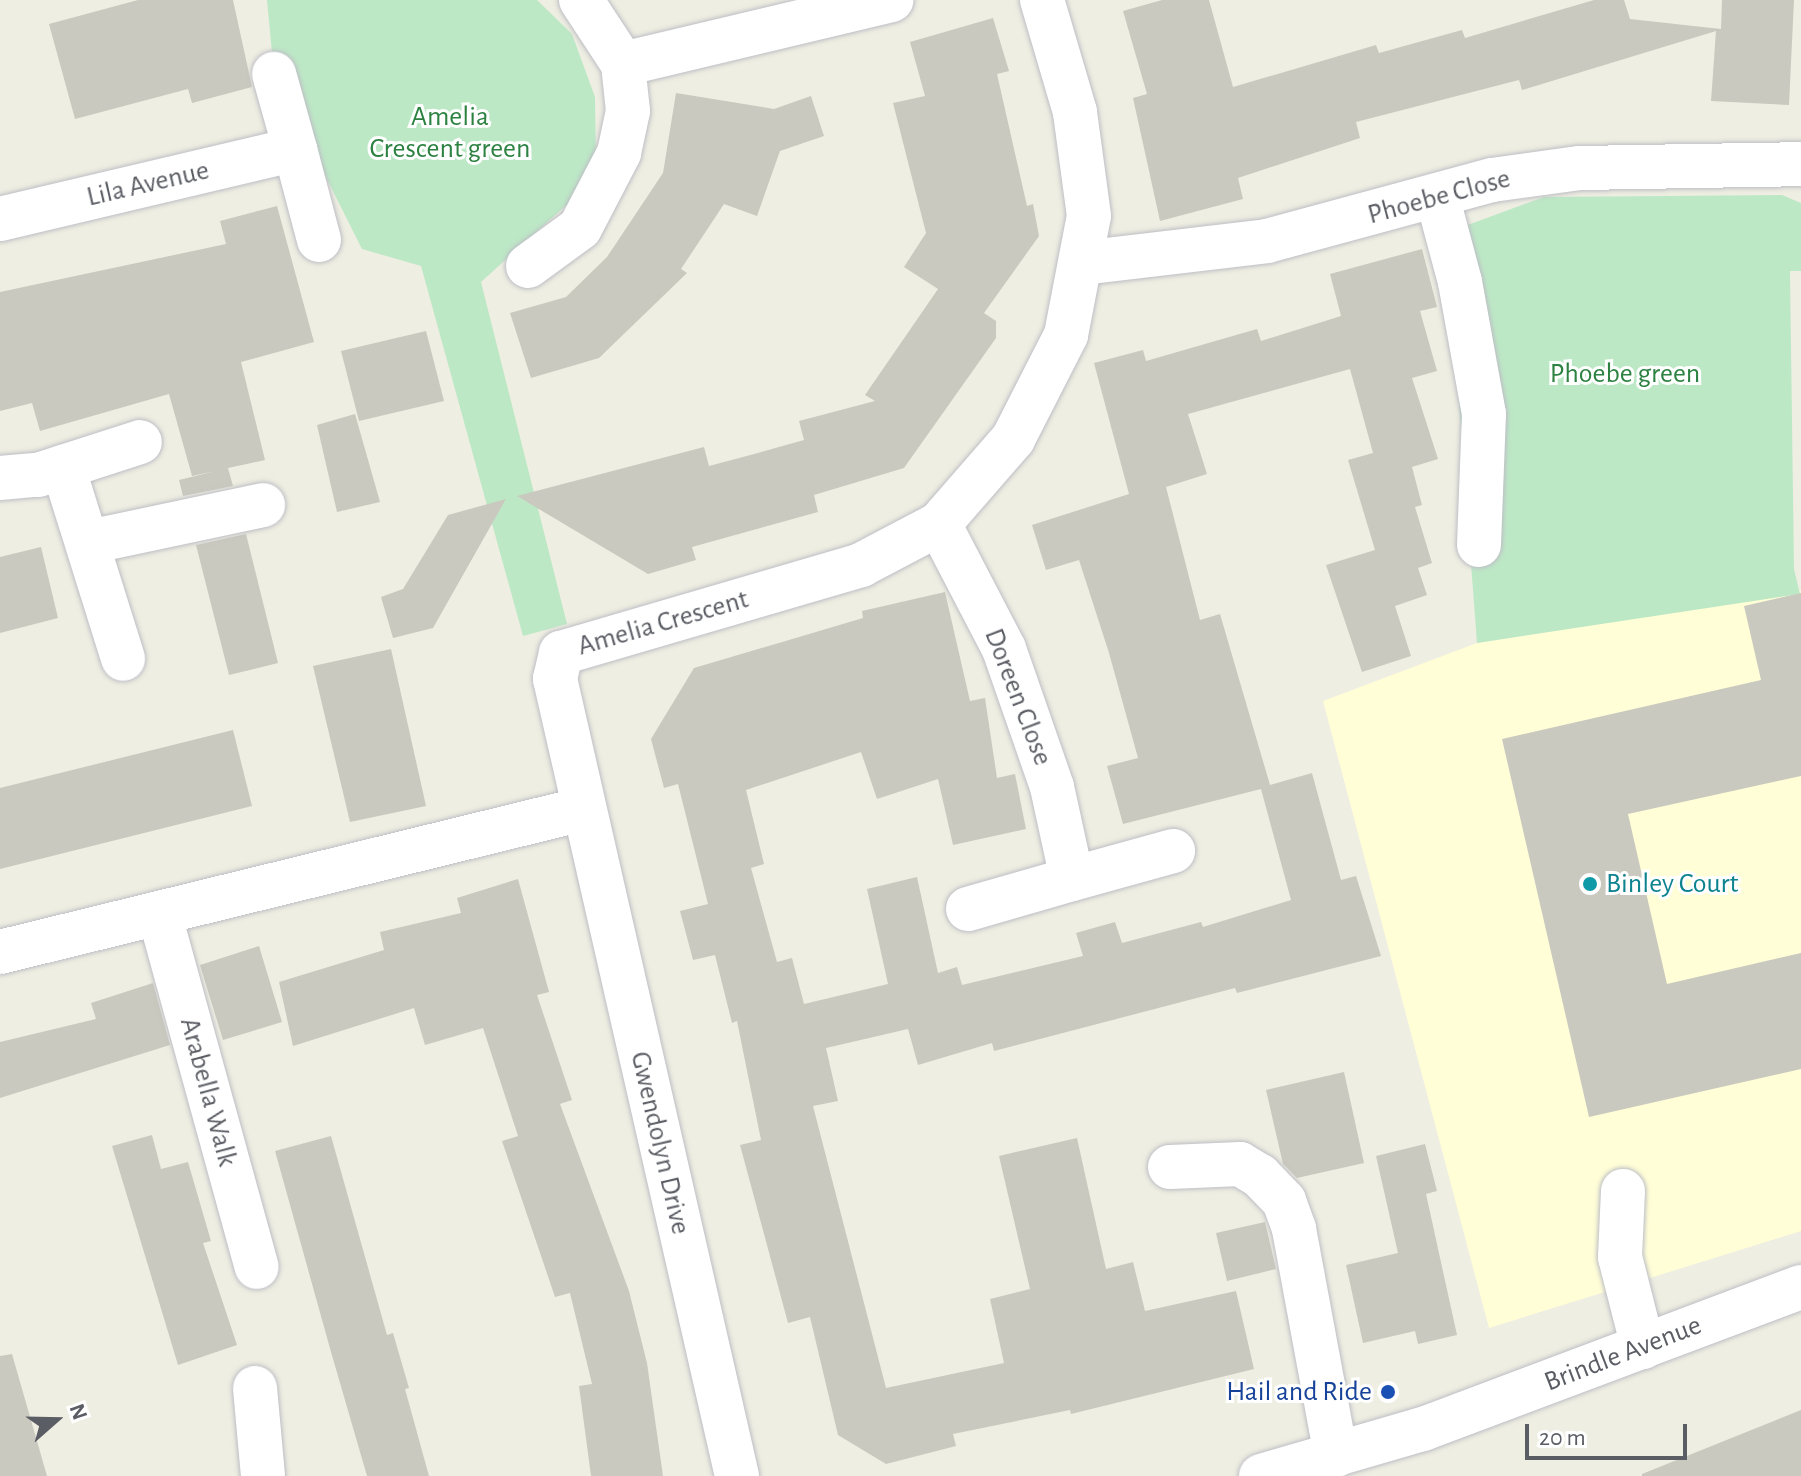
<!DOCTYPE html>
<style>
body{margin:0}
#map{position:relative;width:1801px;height:1476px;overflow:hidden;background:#efeee2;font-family:"Alegreya Sans",sans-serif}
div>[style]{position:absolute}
.commercial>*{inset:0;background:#fffed7}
.green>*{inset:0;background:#bde8c6}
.building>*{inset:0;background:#cac9bf}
.roads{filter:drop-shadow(0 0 2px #bdbec5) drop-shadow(0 0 2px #bdbec5)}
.minor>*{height:44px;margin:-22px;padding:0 22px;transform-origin:22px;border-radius:22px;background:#fff}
.dots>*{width:22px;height:22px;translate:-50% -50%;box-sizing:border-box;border:4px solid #fff;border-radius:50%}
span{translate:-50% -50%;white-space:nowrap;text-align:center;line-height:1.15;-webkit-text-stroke:6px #fff;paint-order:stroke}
.park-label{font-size:28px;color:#2d8242}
.street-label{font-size:28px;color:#5b5d64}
.culture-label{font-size:28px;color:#0d838f}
.left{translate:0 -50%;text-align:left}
.transit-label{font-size:28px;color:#164399}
.right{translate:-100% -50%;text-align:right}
.north{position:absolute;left:16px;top:1380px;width:80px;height:80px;-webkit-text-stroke:6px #fff;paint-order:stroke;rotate:70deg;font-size:22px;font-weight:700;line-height:32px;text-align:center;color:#5b5d64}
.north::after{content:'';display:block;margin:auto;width:28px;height:36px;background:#5b5d64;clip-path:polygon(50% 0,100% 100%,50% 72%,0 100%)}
.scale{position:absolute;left:1525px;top:1424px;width:162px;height:36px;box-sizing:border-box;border:4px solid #5b5d64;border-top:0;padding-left:10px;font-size:24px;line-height:28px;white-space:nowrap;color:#5b5d64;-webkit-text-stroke:6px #fff;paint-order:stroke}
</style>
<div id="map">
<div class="commercial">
<i style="clip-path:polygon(1801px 591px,1801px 1231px,1489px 1328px,1323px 701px,1477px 643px)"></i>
</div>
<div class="green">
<i style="clip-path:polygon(267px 0,537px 0,572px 34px,595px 97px,596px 162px,572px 200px,481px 282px,567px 624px,523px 636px,421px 266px,362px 249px,274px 74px)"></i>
<i style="clip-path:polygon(1782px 195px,1801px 203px,1801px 271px,1790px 271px,1794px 569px,1800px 594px,1477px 643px,1446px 233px,1544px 197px)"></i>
</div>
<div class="building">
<i style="clip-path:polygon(138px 0,233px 0,252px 87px,192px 103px,188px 89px,75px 119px,49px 24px)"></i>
<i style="clip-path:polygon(1162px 0,1209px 0,1233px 87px,1376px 45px,1379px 53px,1462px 30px,1465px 38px,1594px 0,1624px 0,1630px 19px,1721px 29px,1722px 0,1794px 0,1789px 105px,1711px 101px,1716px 31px,1522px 90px,1519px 80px,1356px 122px,1360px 138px,1238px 178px,1243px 199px,1160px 221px,1133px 98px,1147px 94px,1123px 11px)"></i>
<i style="clip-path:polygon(993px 18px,1009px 71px,997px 74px,1027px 206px,1033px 204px,1039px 236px,984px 313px,996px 321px,996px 338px,904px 468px,814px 495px,818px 512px,692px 547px,696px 560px,648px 574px,517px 496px,704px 447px,709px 466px,758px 453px,804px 440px,799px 421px,875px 401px,865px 395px,938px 289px,904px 267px,926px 233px,893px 103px,925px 96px,910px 42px)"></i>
<i style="clip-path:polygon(676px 93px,774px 109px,811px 96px,824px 136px,780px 151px,757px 216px,724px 204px,681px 269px,687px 273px,599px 358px,531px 378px,510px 313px,566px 297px,607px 257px,663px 173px)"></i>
<i style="clip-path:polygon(277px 206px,314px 342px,241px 362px,265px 460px,228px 468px,233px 486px,183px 496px,179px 480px,216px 471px,192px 476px,169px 394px,40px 431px,32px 403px,0 411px,0 292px,226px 244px,220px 221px)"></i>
<i style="clip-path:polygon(1422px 249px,1437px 307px,1420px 311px,1437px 371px,1412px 378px,1438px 459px,1412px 467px,1422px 505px,1415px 507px,1432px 563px,1418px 568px,1427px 595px,1395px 606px,1411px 656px,1362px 672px,1326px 565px,1375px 550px,1348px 460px,1373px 453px,1350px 369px,1188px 414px,1207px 474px,1166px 487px,1200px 620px,1220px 614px,1270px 785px,1312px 773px,1341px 880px,1356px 876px,1381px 956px,1237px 993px,1235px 988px,994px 1051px,992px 1043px,918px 1065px,908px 1029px,826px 1048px,838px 1101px,813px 1106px,886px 1388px,1004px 1363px,990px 1299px,1030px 1289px,999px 1156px,1077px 1138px,1106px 1269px,1133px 1262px,1145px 1311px,1236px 1291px,1254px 1369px,1071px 1414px,1070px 1410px,953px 1434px,956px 1446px,886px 1464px,838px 1435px,810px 1317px,788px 1323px,740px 1145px,761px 1140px,737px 1021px,732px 1023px,715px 955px,693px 960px,680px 911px,708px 904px,678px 784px,664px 788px,651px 739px,694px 668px,863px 618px,862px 611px,945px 592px,970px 701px,985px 698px,997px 778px,1015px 774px,1026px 829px,953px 845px,938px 779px,877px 799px,861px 752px,746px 790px,764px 864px,751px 868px,777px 962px,792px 958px,804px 1004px,888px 984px,867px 889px,917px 877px,938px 973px,957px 967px,962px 985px,1083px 956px,1076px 933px,1115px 922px,1122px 943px,1201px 922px,1203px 927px,1291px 900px,1261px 789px,1123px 824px,1107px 766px,1138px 758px,1109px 653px,1079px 560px,1046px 570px,1032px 525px,1129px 494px,1094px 363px,1143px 350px,1146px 361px,1257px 329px,1261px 341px,1341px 316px,1330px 274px)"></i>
<i style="clip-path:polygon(426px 331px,444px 401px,359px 421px,341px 351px)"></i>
<i style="clip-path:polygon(355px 414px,380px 502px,337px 512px,317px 425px)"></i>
<i style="clip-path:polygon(506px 499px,433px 628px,393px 638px,381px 597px,403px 589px,448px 515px)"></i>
<i style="clip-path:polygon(246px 534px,278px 663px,229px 675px,196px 545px)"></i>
<i style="clip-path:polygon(41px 547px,58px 618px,0 633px,0 557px)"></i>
<i style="clip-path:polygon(1801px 593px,1801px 776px,1628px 814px,1667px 984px,1801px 953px,1801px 1069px,1589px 1117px,1502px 739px,1761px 680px,1744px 606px)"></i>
<i style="clip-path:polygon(391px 649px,426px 806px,350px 822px,313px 666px)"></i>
<i style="clip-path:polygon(233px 730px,252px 806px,0 869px,0 788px)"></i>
<i style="clip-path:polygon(518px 879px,549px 992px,537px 995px,572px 1100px,560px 1104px,629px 1291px,647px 1363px,663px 1476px,591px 1476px,579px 1386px,592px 1384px,570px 1293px,555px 1297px,502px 1141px,518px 1136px,483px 1028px,425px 1045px,414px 1008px,293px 1046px,279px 982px,384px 950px,380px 932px,461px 913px,457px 898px)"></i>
<i style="clip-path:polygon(259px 946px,282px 1022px,223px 1040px,200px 965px)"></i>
<i style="clip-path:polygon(153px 983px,170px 1045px,0 1098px,0 1042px,96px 1019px,91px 1003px)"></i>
<i style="clip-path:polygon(1344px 1072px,1364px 1163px,1297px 1178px,1283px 1164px,1266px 1090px)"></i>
<i style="clip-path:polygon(152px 1135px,161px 1169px,188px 1162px,211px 1241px,203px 1243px,237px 1345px,178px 1365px,112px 1146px)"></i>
<i style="clip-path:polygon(331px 1136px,387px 1335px,393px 1333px,409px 1388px,405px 1389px,429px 1476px,367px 1476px,331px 1352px,275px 1151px)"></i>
<i style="clip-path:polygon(1425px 1144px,1437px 1191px,1426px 1194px,1457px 1335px,1418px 1344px,1415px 1331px,1363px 1343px,1346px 1265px,1398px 1253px,1376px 1156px)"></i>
<i style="clip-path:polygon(1265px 1222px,1276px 1269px,1227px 1281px,1216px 1233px)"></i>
<i style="clip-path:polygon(12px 1354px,47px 1476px,0 1476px,0 1356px)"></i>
<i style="clip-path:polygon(1801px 1410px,1801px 1476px,1642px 1476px,1642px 1474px)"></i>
</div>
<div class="roads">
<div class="minor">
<i style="left:581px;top:0;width:77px;rotate:56.7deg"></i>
<i style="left:623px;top:64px;width:276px;rotate:-13.4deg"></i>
<i style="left:295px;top:149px;width:94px;rotate:75.2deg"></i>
<i style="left:1437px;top:196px;width:89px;rotate:75deg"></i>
<i style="left:1460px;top:282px;width:134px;rotate:79.7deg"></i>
<i style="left:1484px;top:414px;width:131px;rotate:92.2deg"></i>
<i style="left:0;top:219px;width:303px;rotate:-13.3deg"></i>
<i style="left:295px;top:149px;width:78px;rotate:-105.6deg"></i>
<i style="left:1081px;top:263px;width:187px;rotate:-6.7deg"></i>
<i style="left:1267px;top:241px;width:233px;rotate:-15.2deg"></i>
<i style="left:1492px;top:180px;width:89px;rotate:-7.8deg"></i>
<i style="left:1580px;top:168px;width:221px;rotate:-1deg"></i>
<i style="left:528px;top:266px;width:64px;rotate:-36.2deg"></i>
<i style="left:580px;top:228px;width:85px;rotate:-62.5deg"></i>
<i style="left:619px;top:153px;width:43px;rotate:-77.9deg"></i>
<i style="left:628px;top:111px;width:47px;rotate:-96.1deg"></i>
<i style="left:63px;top:467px;width:201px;rotate:72.6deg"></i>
<i style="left:0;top:478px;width:38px;rotate:-5deg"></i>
<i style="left:38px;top:475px;width:107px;rotate:-17.9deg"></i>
<i style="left:939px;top:524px;width:141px;rotate:62.5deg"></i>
<i style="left:1004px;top:649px;width:146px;rotate:70.8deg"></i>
<i style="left:1052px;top:787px;width:94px;rotate:77.7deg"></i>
<i style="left:1072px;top:879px;width:105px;rotate:-15.5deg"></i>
<i style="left:89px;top:542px;width:178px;rotate:-12deg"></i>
<i style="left:968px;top:909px;width:108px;rotate:-16.1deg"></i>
<i style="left:160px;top:916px;width:364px;rotate:74.6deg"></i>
<i style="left:0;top:952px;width:600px;rotate:-13.78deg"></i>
<i style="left:1170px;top:1167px;width:70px;rotate:-2.5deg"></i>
<i style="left:1240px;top:1164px;width:23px;rotate:31deg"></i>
<i style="left:1260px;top:1176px;width:35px;rotate:46deg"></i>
<i style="left:1284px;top:1201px;width:30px;rotate:70deg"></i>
<i style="left:1294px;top:1229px;width:230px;rotate:79.5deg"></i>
<i style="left:1623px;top:1191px;width:66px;rotate:92.6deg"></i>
<i style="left:1620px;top:1257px;width:93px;rotate:75.7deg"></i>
<i style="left:255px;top:1388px;width:88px;rotate:84.8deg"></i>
<i style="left:737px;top:1476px;width:818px;rotate:-102.86deg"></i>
<i style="left:555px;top:679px;width:27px;rotate:-77deg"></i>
<i style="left:561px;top:653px;width:313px;rotate:-16.3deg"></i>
<i style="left:861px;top:565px;width:88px;rotate:-27.7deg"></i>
<i style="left:939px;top:524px;width:113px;rotate:-49deg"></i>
<i style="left:1013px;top:439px;width:117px;rotate:-63deg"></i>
<i style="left:1066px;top:335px;width:121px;rotate:-79.1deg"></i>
<i style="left:1089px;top:216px;width:105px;rotate:-97.7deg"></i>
<i style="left:1075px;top:112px;width:117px;rotate:-106.4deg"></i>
<i style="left:1261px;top:1476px;width:169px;rotate:-16.2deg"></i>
<i style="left:1423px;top:1429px;width:404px;rotate:-20.6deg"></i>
</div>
</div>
<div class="dots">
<i style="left:1590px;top:884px;background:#0f9aa8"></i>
<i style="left:1388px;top:1392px;background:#1a4fb4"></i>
</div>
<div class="park-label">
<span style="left:450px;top:133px">Amelia<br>Crescent green</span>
<span style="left:1625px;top:374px">Phoebe green</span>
</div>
<div class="street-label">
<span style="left:148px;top:184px;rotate:-13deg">Lila Avenue</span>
<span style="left:1439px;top:197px;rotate:-15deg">Phoebe Close</span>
<span style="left:663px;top:623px;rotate:-16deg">Amelia Crescent</span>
<span style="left:1018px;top:697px;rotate:69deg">Doreen Close</span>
<span style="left:208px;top:1092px;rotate:75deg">Arabella Walk</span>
<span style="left:660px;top:1143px;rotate:77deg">Gwendolyn Drive</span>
<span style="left:1623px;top:1354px;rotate:-21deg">Brindle Avenue</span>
</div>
<div class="culture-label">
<span class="left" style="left:1606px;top:884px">Binley Court</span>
</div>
<div class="transit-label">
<span class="right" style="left:1372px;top:1392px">Hail and Ride</span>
</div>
<div class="north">N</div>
<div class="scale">20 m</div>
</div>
